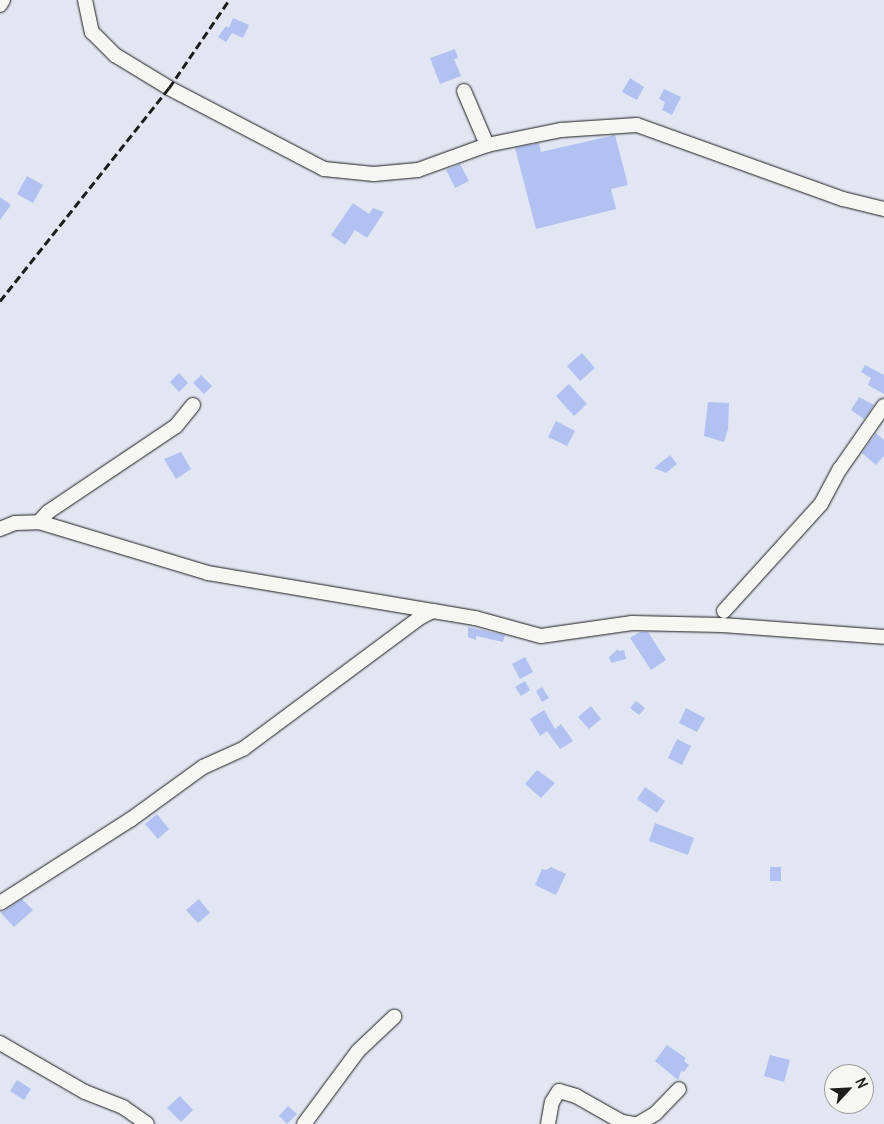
<!DOCTYPE html>
<style>
body{margin:0}
#map{position:relative;width:884px;height:1124px;overflow:hidden;background:#e1e6f2;font-family:Delius,sans-serif}
div>[style]{position:absolute}
.building>*{inset:0;background:#b1c1f1}
.roads{filter:drop-shadow(0 0 1px #1c1c1c) drop-shadow(0 0 1px #1c1c1c)}
.minor>*{height:14px;margin:-7px;padding:0 7px;transform-origin:7px;border-radius:7px;background:#f6f6f2}
.rail>*{height:3px;margin-top:-1.5px;transform-origin:0;background:repeating-linear-gradient(90deg,#1c1c1c 0 8px,transparent 0 12px)}
span{translate:-50% -50%;white-space:nowrap;text-align:center;line-height:1.15;-webkit-text-stroke:4.5px #f6f6f2;paint-order:stroke}
.north{position:absolute;left:824px;top:1064px;width:50px;height:50px;box-sizing:border-box;background:#f6f6f2;border:1px solid #9f9f9c;border-radius:50%;rotate:65deg;font-size:14px;font-weight:700;line-height:20px;text-align:center;color:#1c1c1c}
.north::after{content:'';display:block;margin:auto;width:18px;height:22px;background:#1c1c1c;clip-path:polygon(50% 0,100% 100%,50% 72%,0 100%)}
</style>
<div id="map">
<div class="building">
<i style="clip-path:polygon(233px 18px,249px 25px,243px 38px,232px 33px,226px 42px,218px 37px,226px 26px,229px 28px)"></i>
<i style="clip-path:polygon(455px 49px,458px 58px,454px 59px,461px 76px,440px 84px,430px 58px)"></i>
<i style="clip-path:polygon(630px 78px,644px 87px,637px 100px,622px 92px)"></i>
<i style="clip-path:polygon(664px 89px,681px 97px,672px 115px,662px 110px,665px 102px,659px 99px)"></i>
<i style="clip-path:polygon(615px 135px,628px 185px,611px 189px,616px 209px,536px 229px,515px 148px,539px 143px,541px 152px)"></i>
<i style="clip-path:polygon(460px 164px,469px 181px,455px 188px,446px 170px)"></i>
<i style="clip-path:polygon(27px 176px,43px 185px,33px 203px,17px 194px)"></i>
<i style="clip-path:polygon(0 197px,11px 205px,0 220px)"></i>
<i style="clip-path:polygon(353px 203px,369px 214px,373px 208px,384px 212px,367px 238px,355px 230px,345px 245px,331px 235px)"></i>
<i style="clip-path:polygon(582px 353px,595px 368px,580px 381px,567px 366px)"></i>
<i style="clip-path:polygon(865px 365px,884px 375px,884px 394px,868px 385px,871px 378px,861px 372px)"></i>
<i style="clip-path:polygon(179px 373px,188px 383px,179px 392px,170px 382px)"></i>
<i style="clip-path:polygon(201px 375px,212px 386px,204px 394px,193px 383px)"></i>
<i style="clip-path:polygon(569px 384px,587px 404px,574px 416px,556px 396px)"></i>
<i style="clip-path:polygon(859px 397px,874px 405px,864px 419px,851px 410px)"></i>
<i style="clip-path:polygon(708px 402px,729px 403px,728px 429px,724px 442px,704px 436px)"></i>
<i style="clip-path:polygon(556px 421px,575px 431px,567px 446px,548px 437px)"></i>
<i style="clip-path:polygon(876px 433px,884px 440px,884px 456px,876px 465px,862px 453px)"></i>
<i style="clip-path:polygon(181px 452px,191px 469px,176px 479px,164px 459px)"></i>
<i style="clip-path:polygon(670px 455px,677px 464px,666px 473px,654px 468px)"></i>
<i style="clip-path:polygon(468px 627px,505px 635px,503px 642px,476px 636px,476px 640px,468px 637px)"></i>
<i style="clip-path:polygon(640px 632px,648px 632px,666px 660px,651px 670px,630px 638px)"></i>
<i style="clip-path:polygon(618px 649px,619px 651px,624px 650px,626px 659px,611px 663px,609px 657px)"></i>
<i style="clip-path:polygon(525px 657px,533px 672px,520px 679px,512px 664px)"></i>
<i style="clip-path:polygon(525px 681px,530px 690px,521px 696px,515px 687px)"></i>
<i style="clip-path:polygon(542px 687px,549px 698px,542px 702px,536px 691px)"></i>
<i style="clip-path:polygon(636px 701px,645px 708px,639px 715px,630px 708px)"></i>
<i style="clip-path:polygon(591px 706px,601px 719px,589px 729px,578px 717px)"></i>
<i style="clip-path:polygon(686px 708px,705px 718px,697px 732px,679px 723px)"></i>
<i style="clip-path:polygon(544px 710px,555px 729px,561px 724px,573px 741px,560px 749px,547px 731px,540px 736px,530px 719px)"></i>
<i style="clip-path:polygon(677px 739px,691px 746px,682px 765px,668px 758px)"></i>
<i style="clip-path:polygon(537px 770px,555px 783px,541px 798px,525px 784px)"></i>
<i style="clip-path:polygon(645px 787px,665px 801px,657px 813px,637px 799px)"></i>
<i style="clip-path:polygon(157px 814px,169px 829px,158px 839px,145px 824px)"></i>
<i style="clip-path:polygon(655px 823px,694px 838px,688px 855px,649px 841px)"></i>
<i style="clip-path:polygon(551px 867px,566px 874px,556px 895px,535px 885px,542px 869px,546px 870px)"></i>
<i style="clip-path:polygon(770px 867px,781px 867px,781px 881px,770px 881px)"></i>
<i style="clip-path:polygon(22px 899px,33px 910px,14px 927px,1px 913px)"></i>
<i style="clip-path:polygon(199px 899px,210px 913px,198px 923px,186px 910px)"></i>
<i style="clip-path:polygon(667px 1045px,686px 1058px,684px 1061px,689px 1065px,684px 1072px,681px 1071px,678px 1080px,655px 1061px)"></i>
<i style="clip-path:polygon(770px 1055px,790px 1060px,784px 1082px,764px 1076px)"></i>
<i style="clip-path:polygon(17px 1080px,31px 1089px,24px 1100px,10px 1091px)"></i>
<i style="clip-path:polygon(180px 1096px,193px 1110px,181px 1122px,167px 1108px)"></i>
<i style="clip-path:polygon(288px 1106px,297px 1114px,287px 1124px,279px 1116px)"></i>
</div>
<div class="roads">
<div class="minor">
<i style="left:85px;top:0;width:33px;rotate:78deg"></i>
<i style="left:92px;top:32px;width:33px;rotate:45deg"></i>
<i style="left:115px;top:55px;width:63px;rotate:31.4deg"></i>
<i style="left:169px;top:88px;width:175px;rotate:27.6deg"></i>
<i style="left:324px;top:169px;width:50px;rotate:5.7deg"></i>
<i style="left:374px;top:174px;width:44px;rotate:-5.2deg"></i>
<i style="left:418px;top:170px;width:73px;rotate:-19.9deg"></i>
<i style="left:487px;top:145px;width:76px;rotate:-11.5deg"></i>
<i style="left:561px;top:130px;width:76px;rotate:-3.8deg"></i>
<i style="left:637px;top:125px;width:219px;rotate:19.8deg"></i>
<i style="left:843px;top:199px;width:42px;rotate:13.7deg"></i>
<i style="left:0;top:5px;width:6px;rotate:-59deg"></i>
<i style="left:464px;top:91px;width:59px;rotate:66.9deg"></i>
<i style="left:39px;top:522px;width:13px;rotate:-48deg"></i>
<i style="left:48px;top:512px;width:154px;rotate:-33.9deg"></i>
<i style="left:176px;top:426px;width:27px;rotate:-51deg"></i>
<i style="left:0;top:529px;width:16px;rotate:-22deg"></i>
<i style="left:15px;top:523px;width:24px;rotate:-2deg"></i>
<i style="left:39px;top:522px;width:177px;rotate:16.8deg"></i>
<i style="left:208px;top:573px;width:228px;rotate:9.6deg"></i>
<i style="left:724px;top:611px;width:144px;rotate:-47.8deg"></i>
<i style="left:821px;top:504px;width:40px;rotate:-62deg"></i>
<i style="left:840px;top:469px;width:77px;rotate:-55.1deg"></i>
<i style="left:0;top:903px;width:154px;rotate:-32.6deg"></i>
<i style="left:130px;top:820px;width:90px;rotate:-36deg"></i>
<i style="left:203px;top:767px;width:44px;rotate:-24.2deg"></i>
<i style="left:243px;top:749px;width:222px;rotate:-36.6deg"></i>
<i style="left:421px;top:617px;width:13px;rotate:-27deg"></i>
<i style="left:433px;top:611px;width:43px;rotate:9.5deg"></i>
<i style="left:475px;top:618px;width:68px;rotate:15.3deg"></i>
<i style="left:541px;top:636px;width:92px;rotate:-8.1deg"></i>
<i style="left:632px;top:623px;width:90px;rotate:1.3deg"></i>
<i style="left:722px;top:625px;width:162px;rotate:4.2deg"></i>
<i style="left:0;top:1043px;width:98px;rotate:30deg"></i>
<i style="left:85px;top:1092px;width:41px;rotate:21.5deg"></i>
<i style="left:123px;top:1107px;width:29px;rotate:35deg"></i>
<i style="left:304px;top:1124px;width:91px;rotate:-53.5deg"></i>
<i style="left:358px;top:1051px;width:50px;rotate:-43.4deg"></i>
<i style="left:548px;top:1124px;width:22px;rotate:-80deg"></i>
<i style="left:552px;top:1102px;width:13px;rotate:-58deg"></i>
<i style="left:559px;top:1091px;width:18px;rotate:16deg"></i>
<i style="left:576px;top:1096px;width:53px;rotate:29.5deg"></i>
<i style="left:622px;top:1122px;width:12px;rotate:9deg"></i>
<i style="left:638px;top:1124px;width:21px;rotate:-31deg"></i>
<i style="left:656px;top:1113px;width:33px;rotate:-46deg"></i>
</div>
</div>
<div class="rail">
<i style="left:0;top:301px;width:272px;rotate:-51.6deg"></i>
<i style="left:169px;top:88px;width:107px;rotate:-55.7deg"></i>
</div>
<div class="north">N</div>
</div>
